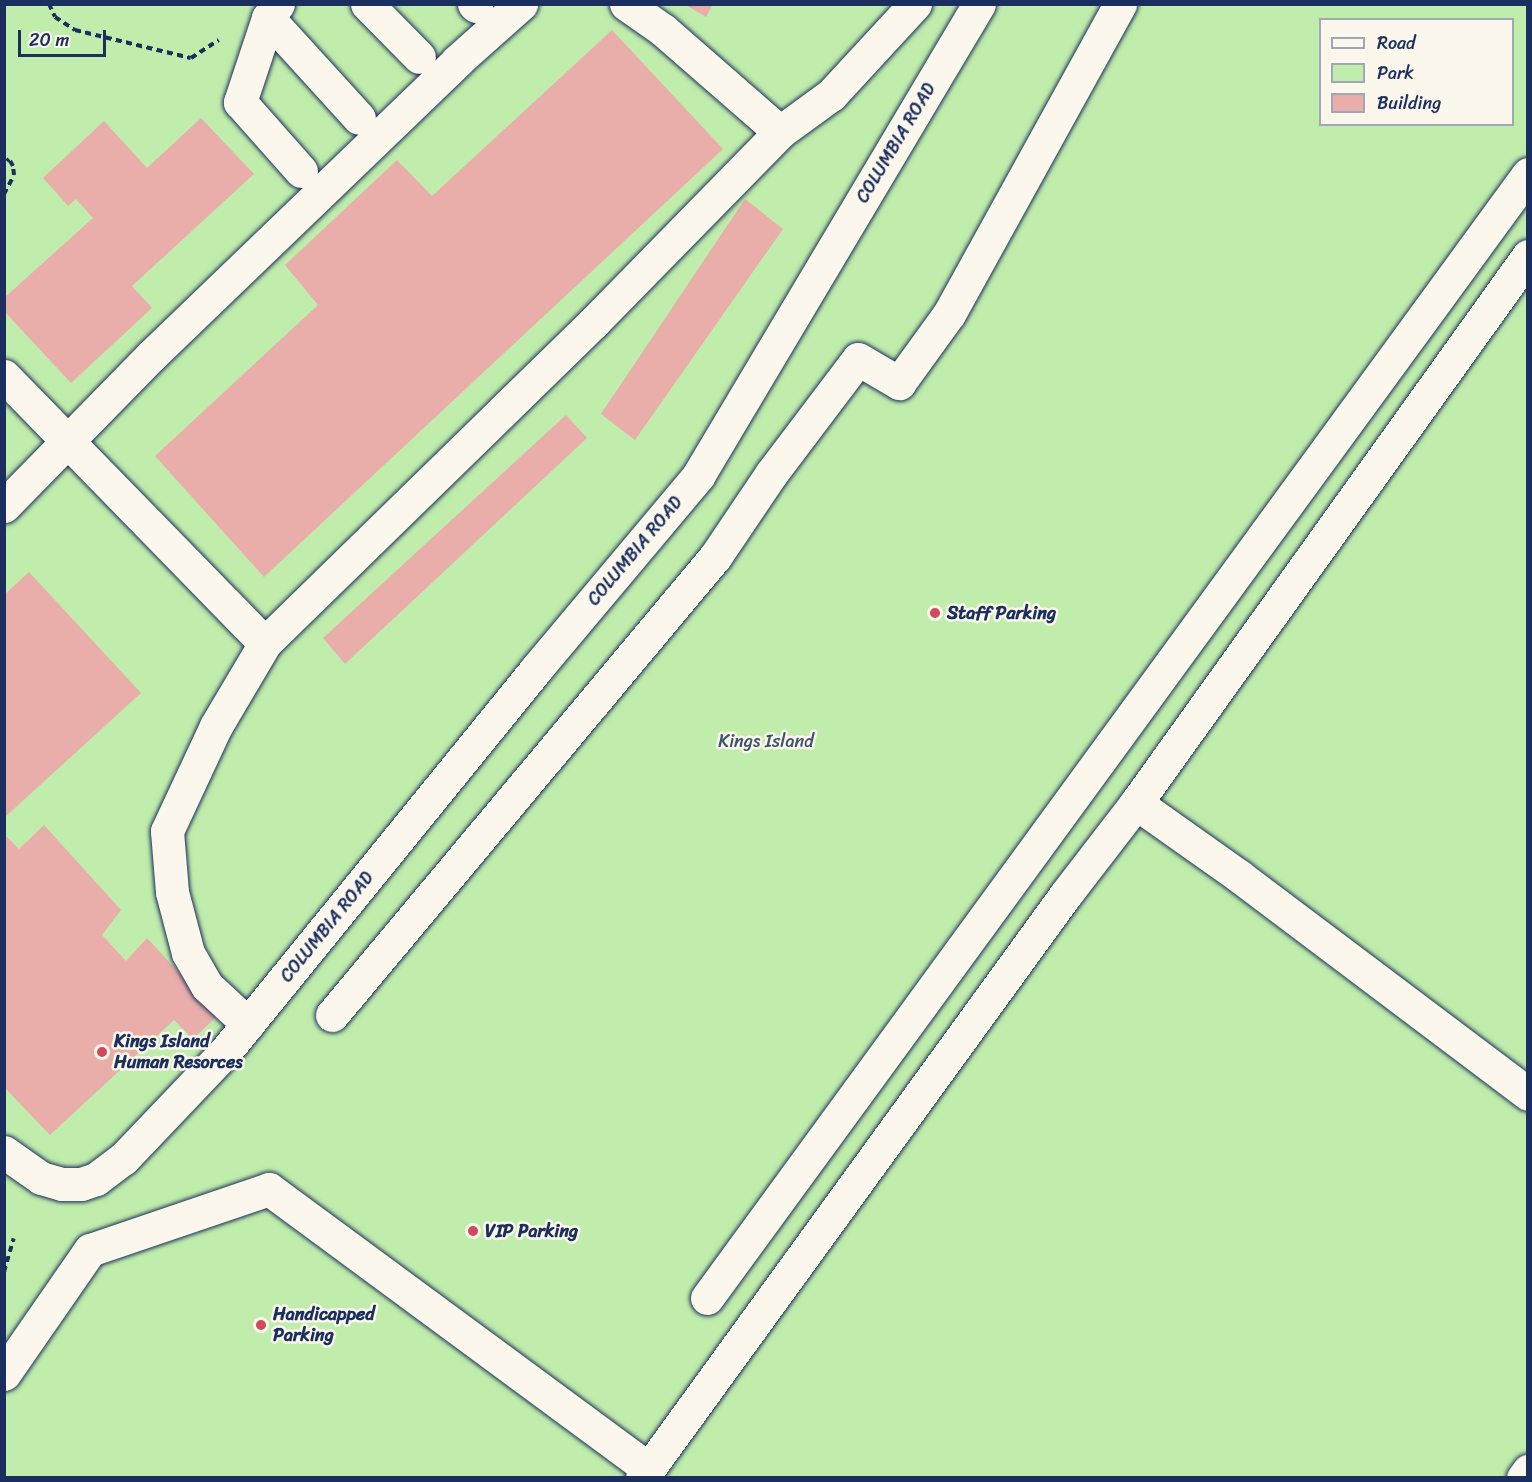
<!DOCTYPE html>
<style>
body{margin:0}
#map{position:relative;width:1532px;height:1482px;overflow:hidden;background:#f7e8df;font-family:Sriracha,sans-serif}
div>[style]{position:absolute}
.green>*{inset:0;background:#c0edab}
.building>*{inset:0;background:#e9aea9}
.path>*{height:4px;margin-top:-2px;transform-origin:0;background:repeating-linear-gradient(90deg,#1b2f5e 0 6px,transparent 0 10.5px)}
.roads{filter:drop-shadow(0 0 2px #1b2f5e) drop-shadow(0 0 2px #1b2f5e)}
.minor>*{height:33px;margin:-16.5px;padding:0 16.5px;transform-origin:16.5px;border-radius:16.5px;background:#fbf7ec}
.dots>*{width:16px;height:16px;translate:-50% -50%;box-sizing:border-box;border:3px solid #fbf7ec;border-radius:50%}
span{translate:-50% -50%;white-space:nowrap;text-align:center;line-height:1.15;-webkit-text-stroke:5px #fbf7ec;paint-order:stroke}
.street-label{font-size:18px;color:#1b2f5e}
.poi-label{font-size:18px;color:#1b2f5e;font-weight:700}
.left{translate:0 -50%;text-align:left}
.park-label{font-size:18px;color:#3c556d}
.frame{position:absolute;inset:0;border:6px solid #1b2f5e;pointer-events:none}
.legend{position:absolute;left:1319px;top:18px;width:195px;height:108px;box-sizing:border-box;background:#fbf7ec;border:2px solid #a1a7b3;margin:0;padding:8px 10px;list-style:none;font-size:18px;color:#1b2f5e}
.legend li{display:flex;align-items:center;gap:12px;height:30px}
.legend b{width:30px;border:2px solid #a1a7b3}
.scale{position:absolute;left:18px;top:30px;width:88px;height:27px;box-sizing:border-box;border:3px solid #1b2f5e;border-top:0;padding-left:8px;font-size:18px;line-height:21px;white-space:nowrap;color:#1b2f5e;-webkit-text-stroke:4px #fbf7ec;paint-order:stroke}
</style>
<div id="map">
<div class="green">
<i style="clip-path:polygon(evenodd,5px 5px,1527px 5px,1527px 1477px,5px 1478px,5px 5px,1320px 20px,1512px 20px,1512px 124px,1320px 124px,1320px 20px)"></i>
</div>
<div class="building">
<i style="clip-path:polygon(684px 4px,713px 4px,706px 17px)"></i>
<i style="clip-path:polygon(612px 30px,723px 149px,264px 577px,155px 456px,318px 305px,285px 265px,397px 160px,432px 196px)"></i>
<i style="clip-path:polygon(201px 118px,254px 174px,132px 286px,152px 308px,71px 383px,4px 311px,4px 298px,93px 218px,76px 199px,68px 206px,43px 178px,104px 121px,147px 168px)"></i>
<i style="clip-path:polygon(745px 199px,783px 229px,635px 440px,601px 414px)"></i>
<i style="clip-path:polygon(566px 415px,587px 438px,345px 664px,323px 638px)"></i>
<i style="clip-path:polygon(29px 572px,141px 693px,4px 818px,4px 595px)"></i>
<i style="clip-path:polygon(44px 825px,121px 910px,102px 935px,126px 961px,147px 938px,218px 1015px,193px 1039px,174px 1020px,50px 1135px,4px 1087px,4px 834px,19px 849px)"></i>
</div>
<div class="path">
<i style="left:49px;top:4px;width:14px;rotate:65deg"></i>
<i style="left:55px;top:17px;width:24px;rotate:33deg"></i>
<i style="left:75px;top:30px;width:119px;rotate:13.6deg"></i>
<i style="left:191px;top:58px;width:33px;rotate:-33deg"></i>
<i style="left:4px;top:194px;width:21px;rotate:-62deg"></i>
<i style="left:14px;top:175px;width:9px;rotate:-96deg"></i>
<i style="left:13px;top:166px;width:8px;rotate:-120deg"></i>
<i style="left:9px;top:159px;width:3px;rotate:135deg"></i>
<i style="left:4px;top:1272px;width:35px;rotate:-74deg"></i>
</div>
<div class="roads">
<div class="minor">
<i style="left:278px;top:4px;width:17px;rotate:126deg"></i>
<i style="left:268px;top:18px;width:89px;rotate:108.4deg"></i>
<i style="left:240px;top:102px;width:92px;rotate:48.5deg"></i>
<i style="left:367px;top:4px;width:74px;rotate:45.5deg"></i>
<i style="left:474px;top:4px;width:3px;rotate:45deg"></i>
<i style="left:626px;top:4px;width:45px;rotate:35.1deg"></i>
<i style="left:663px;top:30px;width:155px;rotate:41.1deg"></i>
<i style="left:268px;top:18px;width:135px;rotate:47.7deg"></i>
<i style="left:4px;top:376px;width:373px;rotate:45.7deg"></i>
<i style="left:265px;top:643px;width:460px;rotate:-44.3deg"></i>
<i style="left:594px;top:322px;width:266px;rotate:-45.6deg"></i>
<i style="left:780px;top:132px;width:63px;rotate:-36deg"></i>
<i style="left:831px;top:95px;width:124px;rotate:-47.3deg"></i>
<i style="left:4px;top:506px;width:211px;rotate:-45.6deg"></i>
<i style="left:152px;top:355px;width:424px;rotate:-43.9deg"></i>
<i style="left:457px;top:61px;width:86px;rotate:-41.7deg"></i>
<i style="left:1136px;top:803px;width:126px;rotate:35.3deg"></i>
<i style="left:1239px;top:876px;width:362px;rotate:37deg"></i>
<i style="left:332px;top:1015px;width:597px;rotate:-50.1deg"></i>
<i style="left:715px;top:557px;width:100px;rotate:-56deg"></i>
<i style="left:771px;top:474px;width:144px;rotate:-52.9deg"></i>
<i style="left:858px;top:359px;width:48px;rotate:30.3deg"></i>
<i style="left:899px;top:383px;width:85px;rotate:-54.1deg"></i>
<i style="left:949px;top:314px;width:354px;rotate:-61.1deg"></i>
<i style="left:248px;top:1024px;width:56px;rotate:-137.2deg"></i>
<i style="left:207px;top:986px;width:38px;rotate:-120deg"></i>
<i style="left:188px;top:953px;width:63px;rotate:-104.7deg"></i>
<i style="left:172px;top:892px;width:61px;rotate:-94.7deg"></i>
<i style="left:167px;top:831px;width:116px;rotate:-65deg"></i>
<i style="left:216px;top:726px;width:96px;rotate:-59.4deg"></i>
<i style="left:4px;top:1152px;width:45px;rotate:35.1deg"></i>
<i style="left:41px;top:1178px;width:22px;rotate:16deg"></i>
<i style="left:62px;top:1184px;width:19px"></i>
<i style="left:81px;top:1184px;width:16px;rotate:-18deg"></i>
<i style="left:96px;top:1179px;width:34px;rotate:-37deg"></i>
<i style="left:123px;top:1159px;width:148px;rotate:-46.4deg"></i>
<i style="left:225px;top:1052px;width:495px;rotate:-50.9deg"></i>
<i style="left:537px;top:668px;width:251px;rotate:-50deg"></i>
<i style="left:698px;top:476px;width:549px;rotate:-59.23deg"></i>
<i style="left:707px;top:1298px;width:1392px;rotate:-53.85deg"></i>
<i style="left:4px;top:1374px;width:151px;rotate:-55.3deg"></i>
<i style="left:90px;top:1250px;width:189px;rotate:-18.8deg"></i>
<i style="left:269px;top:1189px;width:472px;rotate:36.4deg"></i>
<i style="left:642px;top:1478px;width:722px;rotate:-54.02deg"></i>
<i style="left:1066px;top:894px;width:115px;rotate:-52.4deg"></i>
<i style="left:1136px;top:803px;width:673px;rotate:-54.37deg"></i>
<i style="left:1523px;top:1478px;width:9px;rotate:-54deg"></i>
</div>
</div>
<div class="dots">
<i style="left:935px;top:613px;background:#d1495b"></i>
<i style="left:102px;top:1052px;background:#d1495b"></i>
<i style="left:473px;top:1231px;background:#d1495b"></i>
<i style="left:261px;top:1325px;background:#d1495b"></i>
</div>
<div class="street-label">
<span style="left:896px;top:143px;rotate:-59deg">COLUMBIA ROAD</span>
<span style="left:635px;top:551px;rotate:-50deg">COLUMBIA ROAD</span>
<span style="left:327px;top:927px;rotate:-51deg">COLUMBIA ROAD</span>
</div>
<div class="poi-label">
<span class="left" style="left:947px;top:613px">Staff Parking</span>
<span class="left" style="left:114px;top:1052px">Kings Island<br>Human Resorces</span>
<span class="left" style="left:485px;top:1231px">VIP Parking</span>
<span class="left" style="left:273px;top:1325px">Handicapped<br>Parking</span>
</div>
<div class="park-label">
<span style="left:766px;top:741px">Kings Island</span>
</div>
<div class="frame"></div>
<ul class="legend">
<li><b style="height:8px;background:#fbf7ec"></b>Road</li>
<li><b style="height:16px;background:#c0edab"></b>Park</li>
<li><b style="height:16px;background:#e9aea9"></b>Building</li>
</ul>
<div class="scale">20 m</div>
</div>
